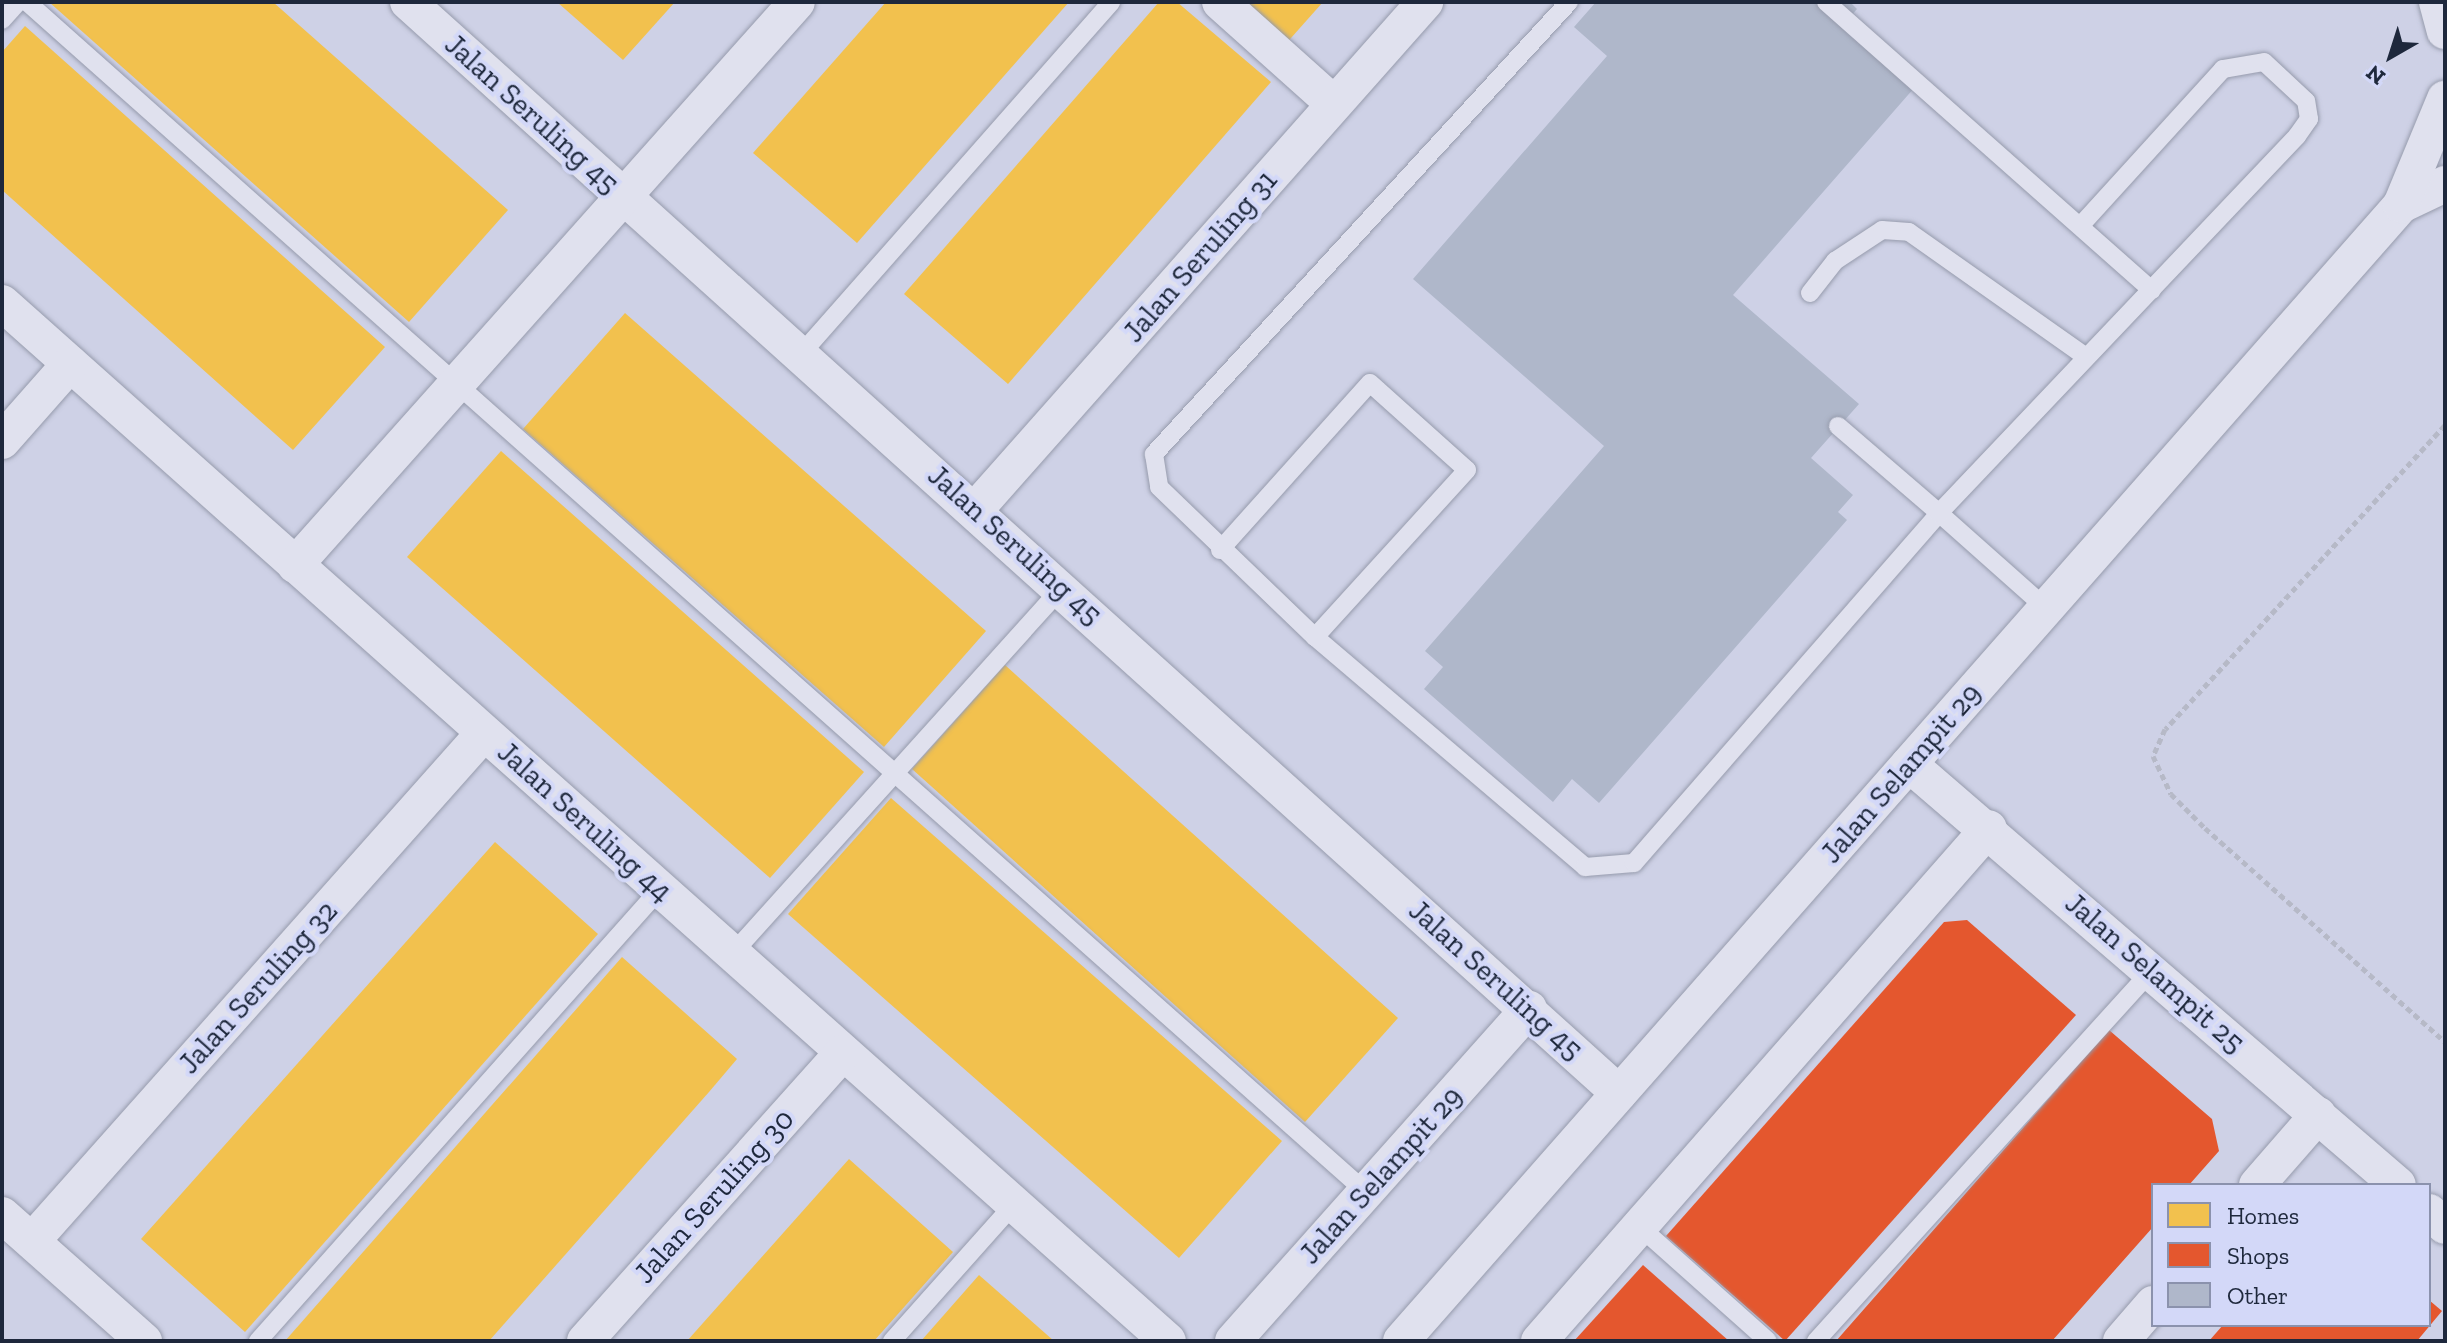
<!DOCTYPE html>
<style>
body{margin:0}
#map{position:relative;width:2447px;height:1343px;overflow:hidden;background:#ced1e6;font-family:"Zilla Slab",serif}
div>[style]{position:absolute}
.homes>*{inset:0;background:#f2c14e}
.shops>*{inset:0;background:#e4572e}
.building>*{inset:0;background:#afb7ca}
.path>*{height:5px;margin-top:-2.5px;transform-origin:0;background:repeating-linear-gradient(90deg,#b6b9c7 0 6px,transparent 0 10px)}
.roads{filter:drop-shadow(0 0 2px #969bac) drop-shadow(0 0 2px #969bac)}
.lane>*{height:18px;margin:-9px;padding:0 9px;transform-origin:9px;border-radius:9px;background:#e0e1ee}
.street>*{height:36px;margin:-18px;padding:0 18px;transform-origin:18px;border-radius:18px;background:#e0e1ee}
span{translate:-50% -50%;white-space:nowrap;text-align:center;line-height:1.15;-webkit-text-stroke:8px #d3d8f8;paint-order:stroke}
.street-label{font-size:30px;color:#1e283c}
.frame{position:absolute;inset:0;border:4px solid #1e283c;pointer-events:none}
.legend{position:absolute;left:2151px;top:1183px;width:280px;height:144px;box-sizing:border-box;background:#d3d8f8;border:2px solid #8b92ad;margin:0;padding:10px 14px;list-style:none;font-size:24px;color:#1e283c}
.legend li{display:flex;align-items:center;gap:16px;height:40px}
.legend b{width:40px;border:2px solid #8b92ad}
.north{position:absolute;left:2351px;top:16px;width:80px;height:80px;-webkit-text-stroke:6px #d3d8f8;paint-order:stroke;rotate:219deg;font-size:22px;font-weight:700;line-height:32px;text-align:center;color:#1e283c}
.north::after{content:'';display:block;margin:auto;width:28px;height:36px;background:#1e283c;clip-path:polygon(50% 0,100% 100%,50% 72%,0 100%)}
</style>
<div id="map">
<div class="homes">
<i style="clip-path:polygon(49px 2px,273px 2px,508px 210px,409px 322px)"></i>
<i style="clip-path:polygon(557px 2px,675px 2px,623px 60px)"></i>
<i style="clip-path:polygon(886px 2px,1069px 2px,857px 243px,753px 153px)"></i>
<i style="clip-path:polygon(1159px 2px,1177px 2px,1271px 82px,1008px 384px,904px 294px)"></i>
<i style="clip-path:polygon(1233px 2px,1323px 2px,1283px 47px)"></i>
<i style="clip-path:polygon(25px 26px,385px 347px,293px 450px,2px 190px,2px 52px)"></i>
<i style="clip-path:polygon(625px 313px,986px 631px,884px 747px,523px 429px)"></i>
<i style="clip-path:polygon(501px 451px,864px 772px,770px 878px,407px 557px)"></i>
<i style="clip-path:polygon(1005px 665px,1398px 1018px,1305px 1122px,912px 769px)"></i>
<i style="clip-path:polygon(891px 798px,1282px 1141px,1179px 1258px,788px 914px)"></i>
<i style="clip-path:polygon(495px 842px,598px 934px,245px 1332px,141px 1239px)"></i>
<i style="clip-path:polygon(622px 957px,737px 1059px,709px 1092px,489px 1341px,285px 1341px)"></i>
<i style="clip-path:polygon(849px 1159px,953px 1252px,874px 1341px,687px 1341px)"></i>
<i style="clip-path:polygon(979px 1275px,1054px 1341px,921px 1341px)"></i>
</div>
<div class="shops">
<i style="clip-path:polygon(1967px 920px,2076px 1015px,1785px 1341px,1666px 1236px,1944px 922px)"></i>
<i style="clip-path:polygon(2109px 1030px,2212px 1119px,2219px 1151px,2189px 1185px,2153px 1185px,2153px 1227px,2052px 1341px,1836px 1341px)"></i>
<i style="clip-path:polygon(1643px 1265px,1729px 1341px,1574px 1341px)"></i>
<i style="clip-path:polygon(2429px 1300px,2442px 1311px,2417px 1341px,2209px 1341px,2223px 1325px,2429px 1325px)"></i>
</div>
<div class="building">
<i style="clip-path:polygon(1596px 2px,1850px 2px,1857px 9px,1844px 24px,1915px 87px,1733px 295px,1859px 404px,1811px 458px,1853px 495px,1838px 512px,1847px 520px,1599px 803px,1572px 779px,1553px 802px,1424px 689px,1443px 667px,1425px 651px,1604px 446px,1413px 279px,1607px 56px,1574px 27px)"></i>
</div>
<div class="path">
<i style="left:2445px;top:425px;width:413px;rotate:132.6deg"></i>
<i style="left:2165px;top:729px;width:30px;rotate:114deg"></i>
<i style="left:2153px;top:756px;width:42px;rotate:64.7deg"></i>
<i style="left:2171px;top:794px;width:48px;rotate:45deg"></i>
<i style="left:2205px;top:828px;width:322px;rotate:41.7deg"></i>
</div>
<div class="roads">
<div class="lane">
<i style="left:27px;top:2px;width:1791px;rotate:41.63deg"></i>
<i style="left:1569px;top:2px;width:614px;rotate:132.56deg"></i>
<i style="left:1154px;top:454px;width:33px;rotate:81deg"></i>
<i style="left:1159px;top:487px;width:216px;rotate:43.9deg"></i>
<i style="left:1315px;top:637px;width:355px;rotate:40.4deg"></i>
<i style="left:1585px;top:867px;width:49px;rotate:-4.7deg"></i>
<i style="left:1634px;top:863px;width:464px;rotate:-48.9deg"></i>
<i style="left:1939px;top:513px;width:143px;rotate:41.6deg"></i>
<i style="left:1826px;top:2px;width:435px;rotate:41.5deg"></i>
<i style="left:2px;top:20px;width:24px;rotate:-48deg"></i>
<i style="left:1810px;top:293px;width:41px;rotate:-52deg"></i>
<i style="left:1835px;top:261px;width:56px;rotate:-33.4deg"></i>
<i style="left:1882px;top:230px;width:27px;rotate:4deg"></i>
<i style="left:1909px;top:232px;width:217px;rotate:35.2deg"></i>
<i style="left:801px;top:354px;width:469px;rotate:-48.6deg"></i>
<i style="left:1838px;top:426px;width:133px;rotate:40.7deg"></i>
<i style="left:1939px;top:513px;width:520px;rotate:-46.48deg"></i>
<i style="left:2297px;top:136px;width:21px;rotate:-55deg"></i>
<i style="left:2309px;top:119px;width:18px;rotate:-99deg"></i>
<i style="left:2306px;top:101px;width:57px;rotate:-137.1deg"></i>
<i style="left:2264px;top:62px;width:42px;rotate:170.3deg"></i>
<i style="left:2223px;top:69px;width:212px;rotate:132.3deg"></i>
<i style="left:1220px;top:550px;width:224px;rotate:-48.1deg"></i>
<i style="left:1370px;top:383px;width:130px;rotate:41.9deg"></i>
<i style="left:1467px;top:470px;width:226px;rotate:132.3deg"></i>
<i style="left:733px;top:953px;width:492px;rotate:-48deg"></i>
<i style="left:1640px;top:1227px;width:171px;rotate:41.7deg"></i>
<i style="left:258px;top:1341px;width:605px;rotate:-48.35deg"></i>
<i style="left:892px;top:1341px;width:183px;rotate:-48.3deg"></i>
<i style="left:1816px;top:1341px;width:501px;rotate:-47.83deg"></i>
</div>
<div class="street">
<i style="left:408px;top:2px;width:1630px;rotate:42.02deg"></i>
<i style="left:1220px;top:2px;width:153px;rotate:41.8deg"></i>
<i style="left:2437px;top:2px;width:30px;rotate:75deg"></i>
<i style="left:2401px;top:205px;width:49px;rotate:-25.5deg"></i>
<i style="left:2px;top:303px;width:1561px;rotate:41.68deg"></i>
<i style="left:2px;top:441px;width:103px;rotate:-48.6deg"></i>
<i style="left:975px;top:510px;width:679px;rotate:-48.46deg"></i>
<i style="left:295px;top:565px;width:754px;rotate:-48.28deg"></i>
<i style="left:1909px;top:764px;width:645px;rotate:40.73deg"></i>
<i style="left:2257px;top:1185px;width:93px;rotate:-48.9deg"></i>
<i style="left:2429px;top:1212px;width:21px;rotate:41deg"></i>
<i style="left:2px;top:1215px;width:190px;rotate:41.6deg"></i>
<i style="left:32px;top:1241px;width:680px;rotate:-48.34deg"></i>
<i style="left:585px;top:1341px;width:387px;rotate:-48.2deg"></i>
<i style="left:1233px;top:1341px;width:445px;rotate:-48.3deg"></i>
<i style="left:1401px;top:1341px;width:1513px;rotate:-48.64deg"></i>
<i style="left:2401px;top:205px;width:115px;rotate:-67.5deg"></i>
<i style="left:1539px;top:1341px;width:682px;rotate:-48.74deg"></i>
<i style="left:2121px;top:1341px;width:49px;rotate:-49.1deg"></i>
</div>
</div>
<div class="street-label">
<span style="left:532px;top:114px;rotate:42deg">Jalan Seruling 45</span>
<span style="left:1200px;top:256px;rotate:-49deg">Jalan Seruling 31</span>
<span style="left:1015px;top:545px;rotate:42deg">Jalan Seruling 45</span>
<span style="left:1901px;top:773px;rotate:-49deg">Jalan Selampit 29</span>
<span style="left:585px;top:822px;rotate:42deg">Jalan Seruling 44</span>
<span style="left:2155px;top:973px;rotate:41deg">Jalan Selampit 25</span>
<span style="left:1496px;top:980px;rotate:42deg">Jalan Seruling 45</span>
<span style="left:258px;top:987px;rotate:-48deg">Jalan Seruling 32</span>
<span style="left:1381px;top:1175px;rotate:-48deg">Jalan Selampit 29</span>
<span style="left:714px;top:1196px;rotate:-48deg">Jalan Seruling 30</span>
</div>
<div class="frame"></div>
<ul class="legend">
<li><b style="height:22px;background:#f2c14e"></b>Homes</li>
<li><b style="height:22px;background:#e4572e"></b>Shops</li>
<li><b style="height:22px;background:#afb7ca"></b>Other</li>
</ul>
<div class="north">N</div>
</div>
